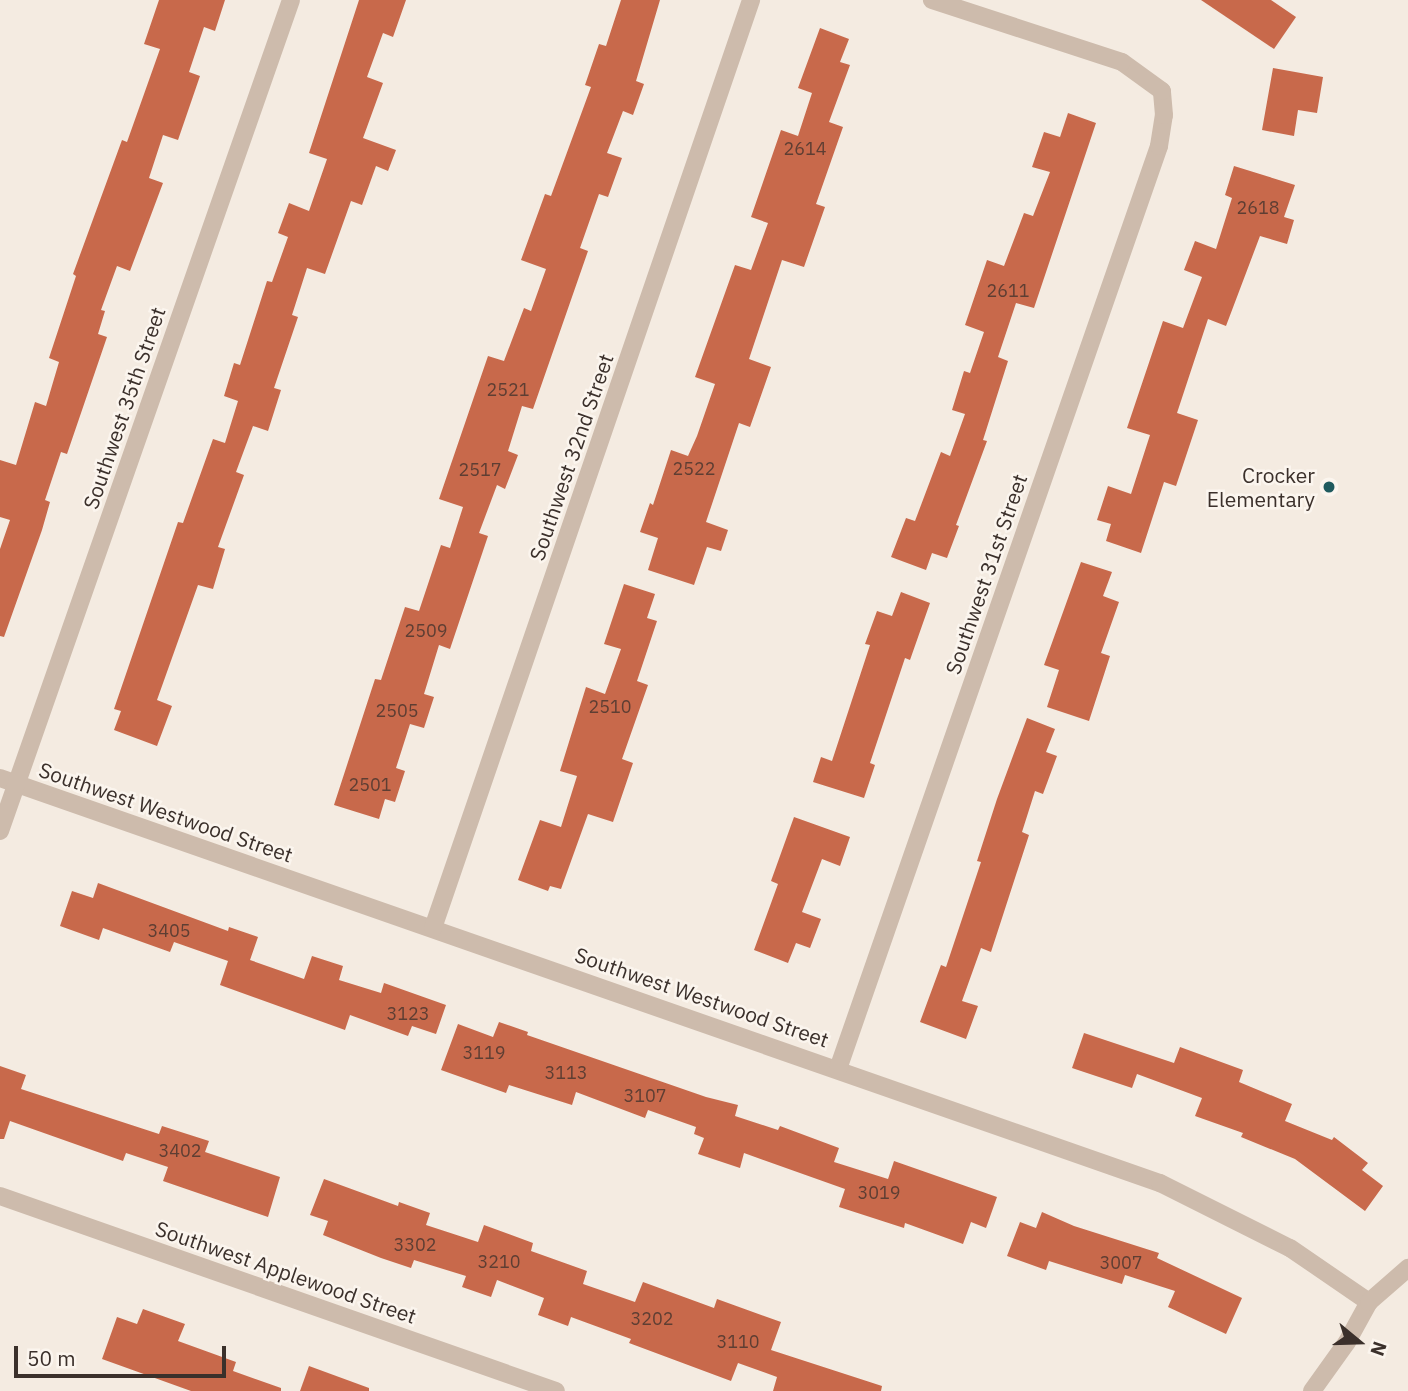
<!DOCTYPE html>
<style>
body{margin:0}
#map{position:relative;width:1408px;height:1391px;overflow:hidden;background:#f4ebe1;font-family:"IBM Plex Sans",sans-serif}
div>[style]{position:absolute}
.building>*{inset:0;background:#c8694b}
.minor>*{height:18px;margin:-9px;padding:0 9px;transform-origin:9px;border-radius:9px;background:#cdbbac}
.dots>*{width:19px;height:19px;translate:-50% -50%;box-sizing:border-box;border:4px solid #fbf5ee;border-radius:50%}
span{translate:-50% -50%;white-space:nowrap;text-align:center;line-height:1.15;-webkit-text-stroke:5px #fbf5ee;paint-order:stroke}
.number-label{font-size:18px;color:#5e3e33}
.number-label span{-webkit-text-stroke-width:0}
.street-label{font-size:21px;color:#3b302b}
.poi-label{font-size:21px;color:#3b302b}
.right{translate:-100% -50%;text-align:right}
.north{position:absolute;left:1324px;top:1307px;width:70px;height:70px;-webkit-text-stroke:5px #fbf5ee;paint-order:stroke;rotate:109deg;font-size:19px;font-weight:700;line-height:28px;text-align:center;color:#3b302b}
.north::after{content:'';display:block;margin:auto;width:24px;height:32px;background:#3b302b;clip-path:polygon(50% 0,100% 100%,50% 72%,0 100%)}
.scale{position:absolute;left:14px;top:1346px;width:212px;height:32px;box-sizing:border-box;border:4px solid #3b302b;border-top:0;padding-left:9px;font-size:21px;line-height:24px;white-space:nowrap;color:#3b302b;-webkit-text-stroke:5px #fbf5ee;paint-order:stroke}
</style>
<div id="map">
<div class="building">
<i style="clip-path:polygon(159px 0,225px 0,215px 31px,204px 27px,189px 72px,200px 76px,178px 140px,163px 135px,149px 178px,163px 183px,130px 271px,117px 266px,101px 310px,105px 311px,98px 334px,107px 337px,67px 454px,61px 452px,45px 500px,50px 502px,42px 530px,4px 637px,0 636px,0 549px,10px 520px,0 517px,0 460px,16px 465px,35px 402px,46px 406px,59px 362px,49px 358px,76px 276px,73px 274px,122px 140px,127px 142px,160px 49px,144px 44px)"></i>
<i style="clip-path:polygon(359px 0,406px 0,393px 37px,383px 33px,367px 77px,383px 83px,363px 138px,396px 150px,388px 171px,376px 166px,362px 205px,351px 201px,325px 274px,307px 268px,292px 315px,298px 317px,274px 388px,281px 390px,268px 431px,253px 426px,236px 472px,244px 475px,218px 547px,225px 549px,213px 589px,198px 585px,157px 700px,172px 706px,157px 746px,114px 730px,121px 711px,114px 709px,178px 522px,183px 523px,213px 439px,225px 443px,238px 401px,224px 396px,234px 363px,240px 365px,267px 281px,272px 282px,288px 237px,278px 233px,289px 203px,309px 211px,327px 159px,309px 153px)"></i>
<i style="clip-path:polygon(621px 0,660px 0,636px 81px,644px 84px,633px 115px,623px 111px,607px 153px,622px 158px,608px 197px,599px 194px,580px 248px,588px 251px,533px 409px,522px 406px,508px 451px,518px 455px,505px 489px,497px 485px,479px 533px,488px 536px,450px 649px,439px 645px,424px 694px,434px 697px,424px 728px,410px 724px,396px 768px,405px 771px,395px 802px,385px 799px,379px 819px,334px 805px,375px 679px,381px 680px,405px 607px,419px 611px,441px 545px,450px 548px,463px 507px,439px 499px,488px 356px,504px 361px,524px 308px,531px 311px,546px 269px,521px 260px,545px 194px,551px 196px,591px 87px,585px 85px,599px 44px,606px 46px)"></i>
<i style="clip-path:polygon(1201px 0,1271px 0,1296px 17px,1274px 49px)"></i>
<i style="clip-path:polygon(820px 28px,849px 39px,840px 62px,850px 65px,829px 122px,843px 127px,816px 204px,825px 207px,804px 267px,782px 260px,749px 359px,771px 367px,750px 427px,739px 423px,706px 522px,728px 530px,721px 551px,707px 547px,694px 585px,648px 570px,658px 538px,640px 532px,650px 503px,653px 505px,671px 450px,688px 456px,697px 436px,715px 384px,695px 377px,735px 265px,751px 270px,768px 223px,751px 217px,781px 130px,798px 136px,812px 93px,798px 88px)"></i>
<i style="clip-path:polygon(1273px 68px,1323px 77px,1317px 113px,1298px 110px,1294px 136px,1262px 130px)"></i>
<i style="clip-path:polygon(1068px 113px,1096px 123px,1034px 308px,1016px 303px,998px 357px,1008px 361px,983px 440px,987px 441px,956px 525px,959px 526px,947px 558px,932px 553px,926px 570px,891px 557px,906px 518px,915px 521px,941px 452px,950px 456px,965px 414px,952px 410px,964px 371px,970px 373px,984px 332px,965px 325px,987px 260px,1004px 266px,1024px 213px,1033px 216px,1050px 172px,1032px 167px,1044px 132px,1060px 137px)"></i>
<i style="clip-path:polygon(1234px 166px,1295px 185px,1284px 217px,1294px 220px,1287px 244px,1260px 236px,1226px 326px,1208px 319px,1177px 413px,1198px 420px,1176px 486px,1164px 482px,1141px 553px,1106px 541px,1111px 524px,1097px 520px,1108px 486px,1131px 494px,1150px 435px,1127px 428px,1163px 321px,1183px 328px,1202px 277px,1184px 270px,1195px 241px,1216px 249px,1232px 198px,1225px 195px)"></i>
<i style="clip-path:polygon(1081px 562px,1112px 572px,1103px 596px,1119px 602px,1101px 653px,1110px 656px,1089px 721px,1047px 707px,1059px 670px,1044px 665px)"></i>
<i style="clip-path:polygon(624px 584px,655px 594px,647px 618px,657px 621px,637px 681px,648px 685px,622px 759px,633px 763px,613px 822px,588px 814px,561px 889px,550px 886px,548px 891px,518px 880px,540px 820px,561px 827px,577px 776px,560px 771px,586px 687px,605px 694px,621px 649px,604px 644px)"></i>
<i style="clip-path:polygon(901px 592px,930px 603px,910px 660px,905px 658px,870px 763px,875px 765px,864px 798px,813px 782px,821px 757px,832px 761px,870px 645px,865px 644px,877px 611px,892px 616px)"></i>
<i style="clip-path:polygon(1027px 718px,1055px 729px,1046px 752px,1057px 756px,1043px 794px,1035px 791px,1022px 832px,1029px 835px,991px 952px,981px 948px,962px 1001px,978px 1006px,966px 1039px,920px 1022px,941px 965px,946px 967px,981px 862px,977px 861px,997px 799px)"></i>
<i style="clip-path:polygon(794px 817px,850px 837px,840px 866px,822px 859px,802px 912px,821px 919px,810px 948px,796px 943px,788px 963px,754px 950px,778px 884px,771px 881px)"></i>
<i style="clip-path:polygon(98px 883px,228px 931px,229px 927px,258px 937px,250px 960px,304px 979px,312px 956px,343px 966px,339px 980px,381px 993px,384px 983px,446px 1005px,436px 1034px,412px 1026px,408px 1036px,350px 1015px,345px 1030px,220px 985px,228px 961px,174px 942px,170px 952px,103px 928px,99px 940px,60px 926px,72px 891px,93px 898px)"></i>
<i style="clip-path:polygon(499px 1022px,528px 1032px,527px 1035px,706px 1097px,738px 1105px,735px 1116px,778px 1130px,780px 1126px,839px 1148px,834px 1162px,888px 1179px,894px 1161px,997px 1197px,986px 1228px,971px 1222px,963px 1244px,905px 1223px,904px 1228px,839px 1207px,845px 1189px,744px 1153px,740px 1168px,698px 1154px,704px 1138px,694px 1134px,696px 1127px,648px 1110px,645px 1118px,576px 1092px,572px 1105px,509px 1085px,506px 1093px,441px 1070px,458px 1024px,493px 1037px)"></i>
<i style="clip-path:polygon(1084px 1033px,1174px 1063px,1180px 1047px,1243px 1070px,1239px 1082px,1292px 1104px,1285px 1121px,1332px 1140px,1334px 1137px,1368px 1163px,1362px 1170px,1383px 1186px,1365px 1211px,1295px 1159px,1241px 1137px,1243px 1133px,1195px 1116px,1202px 1098px,1137px 1074px,1132px 1088px,1072px 1068px)"></i>
<i style="clip-path:polygon(0 1066px,26px 1075px,21px 1089px,159px 1134px,162px 1126px,209px 1141px,205px 1152px,280px 1177px,268px 1217px,163px 1181px,168px 1167px,126px 1153px,123px 1161px,10px 1121px,4px 1139px,0 1139px)"></i>
<i style="clip-path:polygon(324px 1179px,398px 1206px,399px 1202px,430px 1213px,426px 1225px,478px 1242px,484px 1225px,533px 1243px,531px 1251px,587px 1271px,583px 1284px,635px 1302px,643px 1282px,714px 1308px,717px 1299px,781px 1322px,771px 1350px,882px 1386px,881px 1391px,773px 1391px,777px 1377px,738px 1363px,731px 1381px,629px 1343px,631px 1339px,571px 1317px,568px 1326px,538px 1315px,544px 1298px,497px 1280px,491px 1297px,462px 1287px,466px 1276px,414px 1260px,411px 1268px,381px 1258px,323px 1235px,328px 1221px,310px 1215px)"></i>
<i style="clip-path:polygon(1042px 1212px,1074px 1226px,1159px 1253px,1157px 1258px,1242px 1298px,1226px 1334px,1168px 1307px,1175px 1291px,1125px 1275px,1122px 1284px,1049px 1261px,1046px 1270px,1007px 1256px,1020px 1222px,1036px 1228px)"></i>
<i style="clip-path:polygon(143px 1309px,185px 1324px,178px 1341px,236px 1362px,233px 1371px,281px 1388px,281px 1391px,191px 1391px,102px 1359px,117px 1317px,137px 1324px)"></i>
<i style="clip-path:polygon(309px 1366px,369px 1388px,369px 1391px,300px 1391px)"></i>
</div>
<div class="minor">
<i style="left:0;top:778px;width:1229px;rotate:19.25deg"></i>
<i style="left:1160px;top:1183px;width:145px;rotate:26.6deg"></i>
<i style="left:1290px;top:1248px;width:96px;rotate:34.4deg"></i>
<i style="left:0;top:831px;width:880px;rotate:-70.7deg"></i>
<i style="left:433px;top:928px;width:981px;rotate:-71.08deg"></i>
<i style="left:838px;top:1069px;width:977px;rotate:-70.82deg"></i>
<i style="left:1159px;top:146px;width:31px;rotate:-81deg"></i>
<i style="left:1164px;top:115px;width:24px;rotate:-95deg"></i>
<i style="left:1162px;top:91px;width:49px;rotate:-144.1deg"></i>
<i style="left:1122px;top:62px;width:200px;rotate:-161.9deg"></i>
<i style="left:0;top:1196px;width:589px;rotate:19.33deg"></i>
<i style="left:1312px;top:1391px;width:60px;rotate:-54.5deg"></i>
<i style="left:1347px;top:1342px;width:46px;rotate:-61.2deg"></i>
<i style="left:1369px;top:1302px;width:52px;rotate:-41.1deg"></i>
</div>
<div class="dots">
<i style="left:1329px;top:487px;background:#1f5a5e"></i>
</div>
<div class="number-label">
<span style="left:805px;top:149px">2614</span>
<span style="left:1258px;top:208px">2618</span>
<span style="left:1008px;top:291px">2611</span>
<span style="left:508px;top:390px">2521</span>
<span style="left:694px;top:469px">2522</span>
<span style="left:480px;top:470px">2517</span>
<span style="left:426px;top:631px">2509</span>
<span style="left:610px;top:707px">2510</span>
<span style="left:397px;top:711px">2505</span>
<span style="left:370px;top:785px">2501</span>
<span style="left:169px;top:931px">3405</span>
<span style="left:408px;top:1014px">3123</span>
<span style="left:484px;top:1053px">3119</span>
<span style="left:566px;top:1073px">3113</span>
<span style="left:645px;top:1096px">3107</span>
<span style="left:180px;top:1151px">3402</span>
<span style="left:879px;top:1193px">3019</span>
<span style="left:415px;top:1245px">3302</span>
<span style="left:499px;top:1262px">3210</span>
<span style="left:1121px;top:1263px">3007</span>
<span style="left:652px;top:1319px">3202</span>
<span style="left:738px;top:1342px">3110</span>
</div>
<div class="street-label">
<span style="left:124px;top:408px;rotate:-71deg">Southwest 35th Street</span>
<span style="left:571px;top:457px;rotate:-71deg">Southwest 32nd Street</span>
<span style="left:986px;top:574px;rotate:-71deg">Southwest 31st Street</span>
<span style="left:166px;top:812px;rotate:19deg">Southwest Westwood Street</span>
<span style="left:702px;top:997px;rotate:19deg">Southwest Westwood Street</span>
<span style="left:286px;top:1272px;rotate:19deg">Southwest Applewood Street</span>
</div>
<div class="poi-label">
<span class="right" style="left:1315px;top:487px">Crocker<br>Elementary</span>
</div>
<div class="north">N</div>
<div class="scale">50 m</div>
</div>
